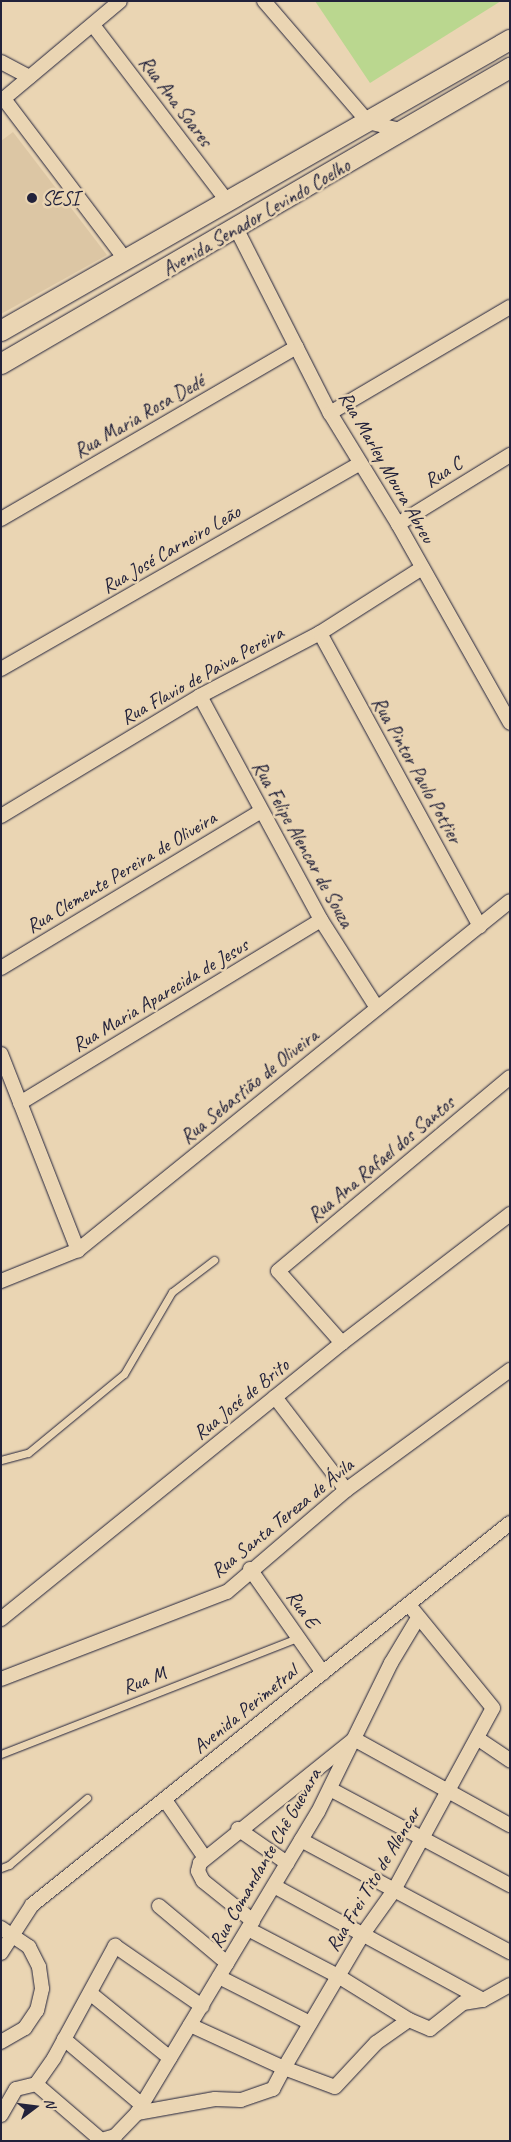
<!DOCTYPE html>
<meta charset="utf-8">
<style>
body{margin:0}
#map{position:relative;width:511px;height:2142px;overflow:hidden;background:#ead5b3;font-family:Caveat,sans-serif}
div>[style]{position:absolute}
.built>*{inset:0;background:#dcc6a4}
.green>*{inset:0;background:#bad78f}
.roads{filter:drop-shadow(0 0 1px #22223b) drop-shadow(0 0 1px #22223b)}
.lane>*{height:7px;margin:-3.5px;padding:0 3.5px;transform-origin:3.5px;border-radius:3.5px;background:#ead5b3}
.street>*{height:14px;margin:-7px;padding:0 7px;transform-origin:7px;border-radius:7px;background:#ead5b3}
.secondary>*{height:20px;margin:-10px;padding:0 10px;transform-origin:10px;border-radius:10px;background:#ead5b3}
.dots>*{width:14px;height:14px;translate:-50% -50%;box-sizing:border-box;border:2px solid #ead5b3;border-radius:50%}
span{translate:-50% -50%;white-space:nowrap;text-align:center;line-height:1.15;-webkit-text-stroke:5px #ead5b3;paint-order:stroke}
.street-label{font-size:20px;color:#22223b}
.poi-label{font-size:20px;color:#22223b}
.left{translate:0 -50%;text-align:left}
.frame{position:absolute;inset:0;border:2px solid #22223b;pointer-events:none}
.north{position:absolute;left:10px;top:2082px;width:50px;height:50px;-webkit-text-stroke:4px #ead5b3;paint-order:stroke;rotate:75deg;font-size:14px;font-weight:700;line-height:20px;text-align:center;color:#22223b}
.north::after{content:'';display:block;margin:auto;width:18px;height:22px;background:#22223b;clip-path:polygon(50% 0,100% 100%,50% 72%,0 100%)}
</style>
<div id="map">
<div class="built">
<i style="clip-path:polygon(13px 132px,107px 255px,1px 314px,1px 141px)"></i>
</div>
<div class="green">
<i style="clip-path:polygon(315px 1px,501px 1px,370px 83px)"></i>
</div>
<div class="roads">
<div class="lane">
<i style="left:1px;top:1460px;width:28px;rotate:-15deg"></i>
<i style="left:28px;top:1453px;width:124px;rotate:-39.5deg"></i>
<i style="left:124px;top:1374px;width:95px;rotate:-59.7deg"></i>
<i style="left:172px;top:1292px;width:53px;rotate:-37.3deg"></i>
<i style="left:1px;top:1754px;width:320px;rotate:-21.4deg"></i>
<i style="left:1px;top:1868px;width:9px;rotate:-21deg"></i>
<i style="left:9px;top:1865px;width:103px;rotate:-40.7deg"></i>
</div>
<div class="street">
<i style="left:264px;top:1px;width:160px;rotate:49.3deg"></i>
<i style="left:368px;top:122px;width:37px;rotate:14deg"></i>
<i style="left:93px;top:25px;width:221px;rotate:52.7deg"></i>
<i style="left:1px;top:62px;width:32px;rotate:28deg"></i>
<i style="left:4px;top:99px;width:201px;rotate:52.9deg"></i>
<i style="left:1px;top:101px;width:155px;rotate:-40deg"></i>
<i style="left:236px;top:228px;width:208px;rotate:63.1deg"></i>
<i style="left:330px;top:413px;width:130px;rotate:58.5deg"></i>
<i style="left:398px;top:524px;width:228px;rotate:60.6deg"></i>
<i style="left:330px;top:413px;width:209px;rotate:-30.5deg"></i>
<i style="left:1px;top:519px;width:342px;rotate:-30.2deg"></i>
<i style="left:398px;top:524px;width:132px;rotate:-31.6deg"></i>
<i style="left:320px;top:633px;width:334px;rotate:61.4deg"></i>
<i style="left:1px;top:669px;width:414px;rotate:-29.8deg"></i>
<i style="left:200px;top:696px;width:255px;rotate:61.6deg"></i>
<i style="left:321px;top:920px;width:104px;rotate:57.5deg"></i>
<i style="left:1px;top:816px;width:232px;rotate:-31.1deg"></i>
<i style="left:200px;top:696px;width:136px;rotate:-27.7deg"></i>
<i style="left:320px;top:633px;width:121px;rotate:-32.5deg"></i>
<i style="left:1px;top:968px;width:304px;rotate:-31.1deg"></i>
<i style="left:1px;top:1054px;width:211px;rotate:68.6deg"></i>
<i style="left:20px;top:1103px;width:352px;rotate:-31.3deg"></i>
<i style="left:1px;top:1281px;width:83px;rotate:-21.9deg"></i>
<i style="left:78px;top:1250px;width:555px;rotate:-38.93deg"></i>
<i style="left:342px;top:1343px;width:96px;rotate:-131.6deg"></i>
<i style="left:278px;top:1271px;width:302px;rotate:-39.9deg"></i>
<i style="left:275px;top:1397px;width:117px;rotate:52.6deg"></i>
<i style="left:250px;top:1569px;width:127px;rotate:54.9deg"></i>
<i style="left:1px;top:1619px;width:439px;rotate:-39deg"></i>
<i style="left:342px;top:1343px;width:212px;rotate:-37.5deg"></i>
<i style="left:1px;top:1679px;width:242px;rotate:-21.1deg"></i>
<i style="left:227px;top:1592px;width:157px;rotate:-40.6deg"></i>
<i style="left:346px;top:1490px;width:203px;rotate:-36.2deg"></i>
<i style="left:477px;top:1738px;width:40px;rotate:34deg"></i>
<i style="left:330px;top:1789px;width:204px;rotate:28.1deg"></i>
<i style="left:165px;top:1800px;width:70px;rotate:55.4deg"></i>
<i style="left:238px;top:1829px;width:60px;rotate:34.8deg"></i>
<i style="left:301px;top:1840px;width:237px;rotate:28.2deg"></i>
<i style="left:274px;top:1886px;width:238px;rotate:28.6deg"></i>
<i style="left:159px;top:1906px;width:89px;rotate:40deg"></i>
<i style="left:253px;top:1921px;width:64px;rotate:-141.3deg"></i>
<i style="left:203px;top:1881px;width:11px;rotate:-117deg"></i>
<i style="left:198px;top:1871px;width:8px;rotate:-76deg"></i>
<i style="left:200px;top:1863px;width:198px;rotate:-38.8deg"></i>
<i style="left:354px;top:1739px;width:178px;rotate:28.9deg"></i>
<i style="left:1px;top:1928px;width:34px;rotate:34deg"></i>
<i style="left:29px;top:1947px;width:22px;rotate:63deg"></i>
<i style="left:39px;top:1967px;width:22px;rotate:82deg"></i>
<i style="left:42px;top:1989px;width:22px;rotate:103deg"></i>
<i style="left:37px;top:2010px;width:22px;rotate:124deg"></i>
<i style="left:25px;top:2028px;width:28px;rotate:150deg"></i>
<i style="left:248px;top:1929px;width:102px;rotate:27.6deg"></i>
<i style="left:338px;top:1976px;width:84px;rotate:31.8deg"></i>
<i style="left:1px;top:1953px;width:57px;rotate:-57.1deg"></i>
<i style="left:32px;top:1905px;width:612px;rotate:-38.63deg"></i>
<i style="left:219px;top:1977px;width:102px;rotate:26.8deg"></i>
<i style="left:90px;top:1993px;width:103px;rotate:39.1deg"></i>
<i style="left:190px;top:2025px;width:103px;rotate:24.6deg"></i>
<i style="left:284px;top:2068px;width:156px;rotate:-59.5deg"></i>
<i style="left:363px;top:1934px;width:52px;rotate:-54.5deg"></i>
<i style="left:393px;top:1892px;width:209px;rotate:-61.5deg"></i>
<i style="left:493px;top:1708px;width:133px;rotate:-129.2deg"></i>
<i style="left:64px;top:2039px;width:102px;rotate:40.2deg"></i>
<i style="left:36px;top:2084px;width:86px;rotate:40.7deg"></i>
<i style="left:137px;top:2113px;width:351px;rotate:-59deg"></i>
<i style="left:318px;top:1812px;width:166px;rotate:-63.9deg"></i>
<i style="left:391px;top:1663px;width:52px;rotate:-59deg"></i>
<i style="left:1px;top:2115px;width:30px;rotate:-60deg"></i>
<i style="left:16px;top:2089px;width:21px;rotate:-14deg"></i>
<i style="left:36px;top:2084px;width:32px;rotate:-55deg"></i>
<i style="left:54px;top:2058px;width:128px;rotate:-61.4deg"></i>
<i style="left:115px;top:1946px;width:106px;rotate:34.6deg"></i>
<i style="left:98px;top:2141px;width:18px;rotate:-16deg"></i>
<i style="left:115px;top:2136px;width:32px;rotate:-46deg"></i>
<i style="left:137px;top:2113px;width:79px;rotate:-10.2deg"></i>
<i style="left:215px;top:2099px;width:26px;rotate:2deg"></i>
<i style="left:241px;top:2100px;width:34px;rotate:-19deg"></i>
<i style="left:273px;top:2089px;width:24px;rotate:-62deg"></i>
<i style="left:284px;top:2068px;width:54px;rotate:20.4deg"></i>
<i style="left:335px;top:2087px;width:60px;rotate:-47deg"></i>
<i style="left:376px;top:2043px;width:40px;rotate:-34.9deg"></i>
<i style="left:409px;top:2020px;width:23px;rotate:23deg"></i>
<i style="left:430px;top:2029px;width:42px;rotate:-38.2deg"></i>
<i style="left:463px;top:2003px;width:20px;rotate:-9deg"></i>
<i style="left:483px;top:2000px;width:31px;rotate:-29deg"></i>
</div>
<div class="secondary">
<i style="left:1px;top:331px;width:586px;rotate:-29.76deg"></i>
<i style="left:1px;top:364px;width:589px;rotate:-30.18deg"></i>
</div>
</div>
<div class="dots">
<i style="left:32px;top:198px;background:#22223b"></i>
</div>
<div class="street-label">
<span style="left:176px;top:101px;rotate:53deg">Rua Ana Soares</span>
<span style="left:256px;top:217px;rotate:-30deg">Avenida Senador Levindo Coelho</span>
<span style="left:139px;top:416px;rotate:-30deg">Rua Maria Rosa Dedé</span>
<span style="left:387px;top:467px;rotate:60deg">Rua Marley Moura Abreu</span>
<span style="left:443px;top:472px;rotate:-32deg">Rua C</span>
<span style="left:171px;top:549px;rotate:-30deg">Rua José Carneiro Leão</span>
<span style="left:202px;top:675px;rotate:-29deg">Rua Flavio de Paiva Pereira</span>
<span style="left:417px;top:770px;rotate:61deg">Rua Pintor Paulo Pottier</span>
<span style="left:303px;top:844px;rotate:61deg">Rua Felipe Alencar de Souza</span>
<span style="left:121px;top:872px;rotate:-31deg">Rua Clemente Pereira de Oliveira</span>
<span style="left:160px;top:995px;rotate:-31deg">Rua Maria Aparecida de Jesus</span>
<span style="left:249px;top:1086px;rotate:-39deg">Rua Sebastião de Oliveira</span>
<span style="left:381px;top:1159px;rotate:-40deg">Rua Ana Rafael dos Santos</span>
<span style="left:241px;top:1399px;rotate:-39deg">Rua José de Brito</span>
<span style="left:282px;top:1518px;rotate:-39deg">Rua Santa Tereza de Ávila</span>
<span style="left:303px;top:1609px;rotate:55deg">Rua E</span>
<span style="left:144px;top:1680px;rotate:-21deg">Rua M</span>
<span style="left:245px;top:1709px;rotate:-39deg">Avenida Perimetral</span>
<span style="left:265px;top:1858px;rotate:-60deg">Rua Comandante Chê Guevara</span>
<span style="left:373px;top:1879px;rotate:-59deg">Rua Frei Tito de Alencar</span>
</div>
<div class="poi-label">
<span class="left" style="left:42px;top:198px">SESI</span>
</div>
<div class="frame"></div>
<div class="north">N</div>
</div>
